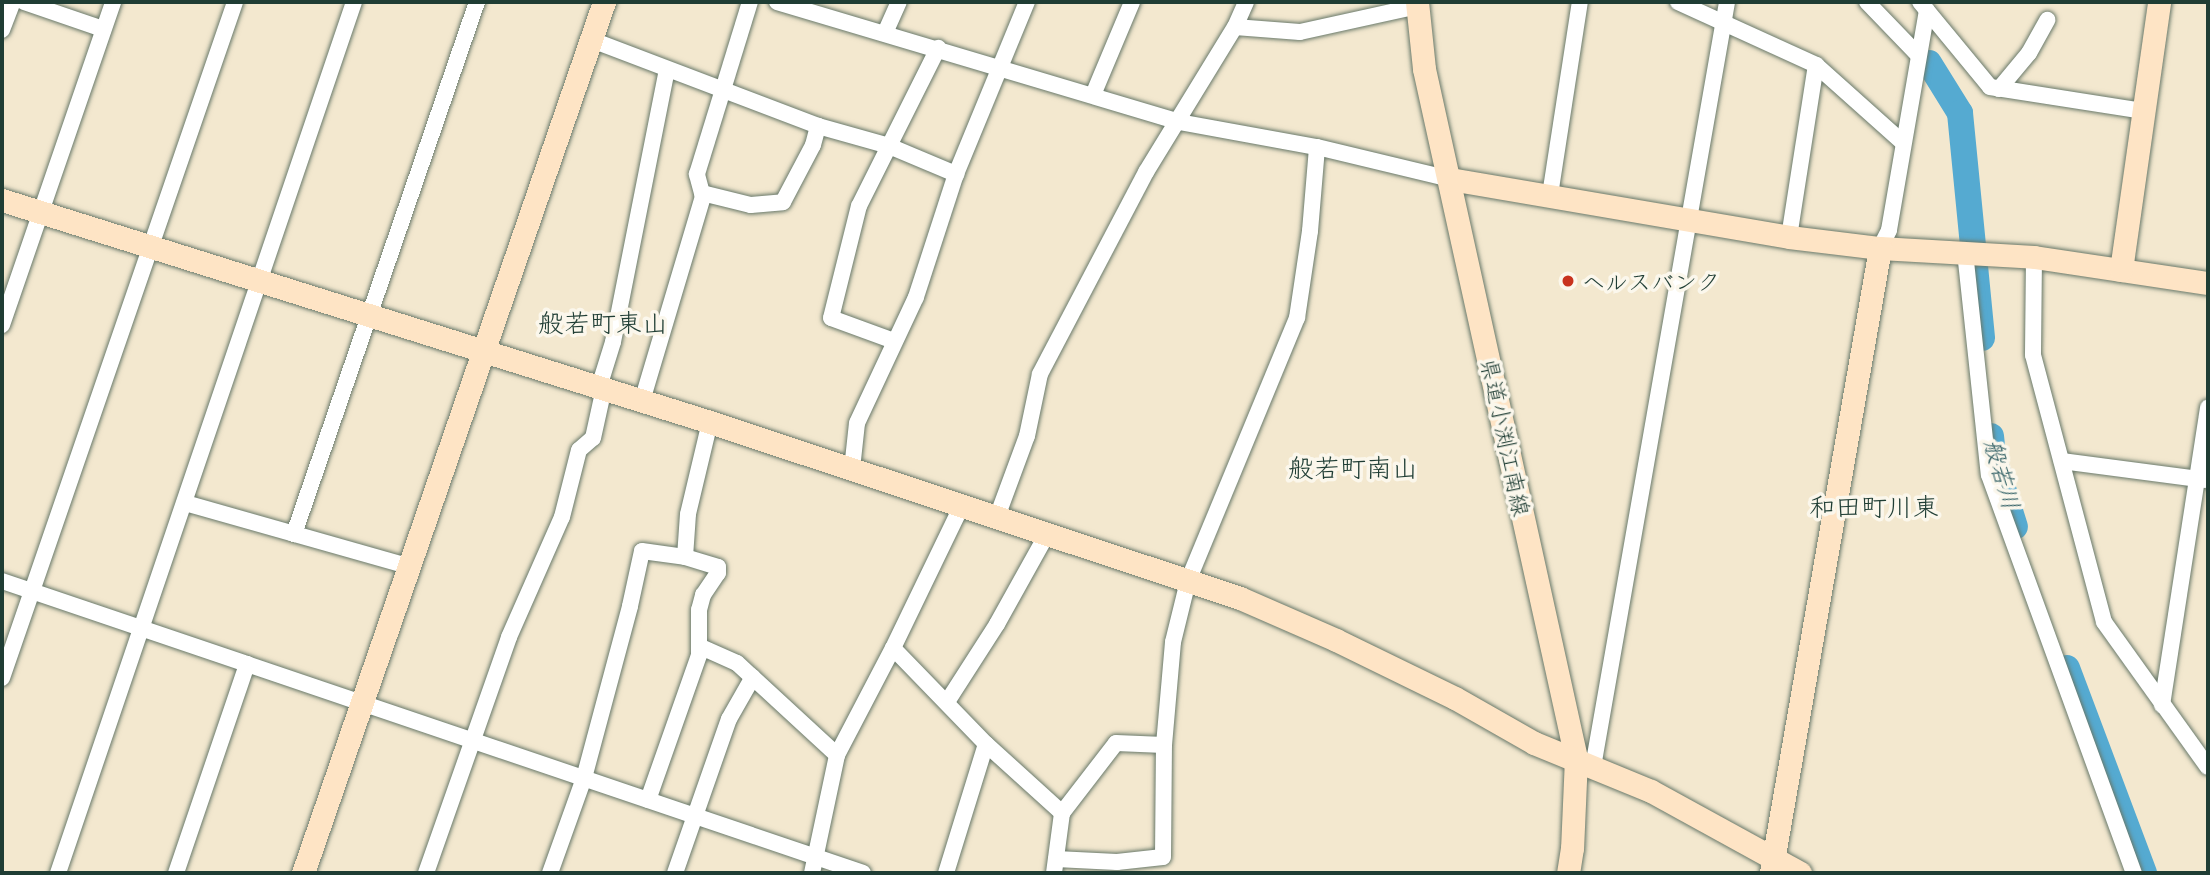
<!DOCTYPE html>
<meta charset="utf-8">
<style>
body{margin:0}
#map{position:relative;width:2210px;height:875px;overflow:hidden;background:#f3e8cf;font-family:Mali,"Klee One",sans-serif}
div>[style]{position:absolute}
.river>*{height:26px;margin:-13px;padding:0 13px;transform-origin:13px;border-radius:13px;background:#55aad1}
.roads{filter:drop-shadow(0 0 2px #69796a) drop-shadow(0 0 2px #69796a)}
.street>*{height:16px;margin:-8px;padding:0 8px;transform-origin:8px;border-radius:8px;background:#fff}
.secondary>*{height:23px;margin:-11.5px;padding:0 11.5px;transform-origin:11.5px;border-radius:11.5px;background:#fee4c5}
.dots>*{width:19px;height:19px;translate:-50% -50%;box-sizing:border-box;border:4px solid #fbf7ec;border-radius:50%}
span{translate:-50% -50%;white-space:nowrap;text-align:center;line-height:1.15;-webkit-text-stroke:7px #fbf7ec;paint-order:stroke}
.poi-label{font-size:23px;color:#1f3d34}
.left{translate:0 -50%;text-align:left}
.street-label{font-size:23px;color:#1f3d34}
.water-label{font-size:24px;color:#2f5e63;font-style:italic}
.quarter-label{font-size:26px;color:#1f3d34}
.frame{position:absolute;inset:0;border:4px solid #1f3d34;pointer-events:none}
</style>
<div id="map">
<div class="river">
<i style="left:1929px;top:63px;width:59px;rotate:58.2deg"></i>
<i style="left:1960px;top:113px;width:226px;rotate:84.4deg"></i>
<i style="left:1991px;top:436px;width:20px;rotate:84deg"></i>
<i style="left:1993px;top:456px;width:74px;rotate:72.8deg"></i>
<i style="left:2067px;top:668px;width:219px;rotate:69.4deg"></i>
</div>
<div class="roads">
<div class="street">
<i style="left:24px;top:2px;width:83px;rotate:18.9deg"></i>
<i style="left:777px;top:2px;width:420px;rotate:16.6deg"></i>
<i style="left:1179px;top:122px;width:140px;rotate:10.3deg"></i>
<i style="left:1317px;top:147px;width:137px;rotate:13.5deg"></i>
<i style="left:1678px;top:2px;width:152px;rotate:24.5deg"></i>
<i style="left:1816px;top:65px;width:115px;rotate:41.8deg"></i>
<i style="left:1867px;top:2px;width:74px;rotate:46.1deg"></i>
<i style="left:1920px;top:2px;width:110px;rotate:50.5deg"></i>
<i style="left:1990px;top:87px;width:156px;rotate:8.9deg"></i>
<i style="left:1235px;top:27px;width:65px;rotate:4.4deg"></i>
<i style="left:1300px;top:32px;width:121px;rotate:-12.4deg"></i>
<i style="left:2px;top:30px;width:30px;rotate:-69deg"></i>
<i style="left:885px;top:33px;width:34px;rotate:-66deg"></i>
<i style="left:592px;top:40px;width:242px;rotate:20.8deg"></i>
<i style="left:818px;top:126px;width:74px;rotate:15.7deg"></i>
<i style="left:889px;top:146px;width:73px;rotate:22.7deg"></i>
<i style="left:1999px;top:89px;width:47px;rotate:-50.2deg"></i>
<i style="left:2029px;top:53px;width:38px;rotate:-61deg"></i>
<i style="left:1093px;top:95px;width:101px;rotate:-67.2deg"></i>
<i style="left:702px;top:193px;width:50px;rotate:13.8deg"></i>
<i style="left:751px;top:205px;width:32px;rotate:-5deg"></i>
<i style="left:783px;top:202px;width:64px;rotate:-62.2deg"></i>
<i style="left:813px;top:145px;width:20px;rotate:-75deg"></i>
<i style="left:1550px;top:195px;width:195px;rotate:-81.2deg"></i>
<i style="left:1789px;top:237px;width:174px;rotate:-81.1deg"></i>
<i style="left:1880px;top:248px;width:20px;rotate:-63deg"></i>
<i style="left:1889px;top:230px;width:223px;rotate:-80.2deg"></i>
<i style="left:1965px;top:252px;width:224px;rotate:83.9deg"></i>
<i style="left:1989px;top:475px;width:424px;rotate:70deg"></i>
<i style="left:2034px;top:257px;width:98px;rotate:90.6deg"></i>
<i style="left:2033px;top:355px;width:276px;rotate:75.1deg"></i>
<i style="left:2104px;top:622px;width:178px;rotate:54.4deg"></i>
<i style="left:2px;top:325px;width:342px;rotate:-71deg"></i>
<i style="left:894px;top:341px;width:67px;rotate:-159.9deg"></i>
<i style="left:831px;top:318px;width:115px;rotate:-76deg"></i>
<i style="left:859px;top:206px;width:177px;rotate:-63.4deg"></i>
<i style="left:599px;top:387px;width:47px;rotate:-72.7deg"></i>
<i style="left:613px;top:342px;width:277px;rotate:-78.8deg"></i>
<i style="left:642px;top:401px;width:213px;rotate:-73.4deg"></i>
<i style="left:703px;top:197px;width:24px;rotate:-105deg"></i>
<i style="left:697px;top:174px;width:180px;rotate:-72.9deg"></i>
<i style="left:2062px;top:461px;width:145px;rotate:7.5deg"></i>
<i style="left:852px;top:469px;width:46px;rotate:-83.8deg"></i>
<i style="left:857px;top:423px;width:139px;rotate:-64.9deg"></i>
<i style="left:916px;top:297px;width:129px;rotate:-72deg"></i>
<i style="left:956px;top:174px;width:186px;rotate:-67.6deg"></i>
<i style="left:185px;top:503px;width:232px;rotate:15.8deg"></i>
<i style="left:997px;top:517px;width:86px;rotate:-69.7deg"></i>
<i style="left:1027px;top:436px;width:63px;rotate:-78.2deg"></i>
<i style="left:1040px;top:374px;width:228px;rotate:-62.3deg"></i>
<i style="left:1146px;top:172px;width:170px;rotate:-58.5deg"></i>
<i style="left:1235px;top:27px;width:27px;rotate:-66deg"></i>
<i style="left:294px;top:534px;width:563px;rotate:-71.02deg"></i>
<i style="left:2px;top:581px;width:909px;rotate:18.73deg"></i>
<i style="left:701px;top:647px;width:39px;rotate:24deg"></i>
<i style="left:737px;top:663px;width:136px;rotate:42.6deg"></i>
<i style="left:893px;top:648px;width:134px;rotate:45.9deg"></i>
<i style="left:986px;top:744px;width:103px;rotate:42.2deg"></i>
<i style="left:2px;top:678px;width:715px;rotate:-70.98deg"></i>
<i style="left:947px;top:702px;width:93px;rotate:-57.3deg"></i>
<i style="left:997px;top:624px;width:103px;rotate:-60.9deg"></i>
<i style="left:2162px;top:705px;width:301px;rotate:-81.2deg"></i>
<i style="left:1593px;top:767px;width:777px;rotate:-80.06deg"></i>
<i style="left:648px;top:800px;width:154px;rotate:-70.6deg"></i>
<i style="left:699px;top:655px;width:45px;rotate:-90deg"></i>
<i style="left:699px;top:610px;width:16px;rotate:-75deg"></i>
<i style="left:703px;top:595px;width:27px;rotate:-56deg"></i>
<i style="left:718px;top:573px;width:6px;rotate:-90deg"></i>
<i style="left:718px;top:567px;width:34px;rotate:-163deg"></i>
<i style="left:685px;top:557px;width:43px;rotate:-86deg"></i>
<i style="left:688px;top:514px;width:95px;rotate:-76.6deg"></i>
<i style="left:1056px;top:859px;width:61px;rotate:2.8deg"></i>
<i style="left:1117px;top:862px;width:46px;rotate:-6.2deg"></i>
<i style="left:1163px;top:857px;width:112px;rotate:-89.5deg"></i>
<i style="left:58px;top:873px;width:920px;rotate:-71.23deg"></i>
<i style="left:176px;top:873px;width:221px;rotate:-71.2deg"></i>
<i style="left:426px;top:873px;width:250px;rotate:-70.6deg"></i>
<i style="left:509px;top:637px;width:131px;rotate:-66.2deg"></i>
<i style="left:562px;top:517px;width:69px;rotate:-75.8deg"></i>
<i style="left:579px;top:450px;width:18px;rotate:-41deg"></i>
<i style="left:593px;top:438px;width:51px;rotate:-77.6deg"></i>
<i style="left:550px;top:873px;width:101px;rotate:-70.3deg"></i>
<i style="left:584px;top:778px;width:178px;rotate:-75deg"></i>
<i style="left:630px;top:606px;width:56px;rotate:-77.7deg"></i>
<i style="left:642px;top:551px;width:43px;rotate:7.9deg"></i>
<i style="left:675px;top:873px;width:163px;rotate:-70.7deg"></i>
<i style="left:729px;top:719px;width:48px;rotate:-60.3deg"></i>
<i style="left:812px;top:873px;width:121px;rotate:-78deg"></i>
<i style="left:837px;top:755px;width:121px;rotate:-62.4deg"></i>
<i style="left:893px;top:648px;width:159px;rotate:-64.2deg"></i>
<i style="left:946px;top:873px;width:135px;rotate:-72.8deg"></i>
<i style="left:1054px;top:873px;width:61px;rotate:-82.4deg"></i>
<i style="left:1062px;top:813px;width:88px;rotate:-52.4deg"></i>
<i style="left:1116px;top:743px;width:48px;rotate:2.4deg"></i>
<i style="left:1164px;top:745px;width:103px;rotate:-85deg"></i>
<i style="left:1173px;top:642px;width:63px;rotate:-76.2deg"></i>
<i style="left:1188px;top:581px;width:285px;rotate:-67.5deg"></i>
<i style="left:1297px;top:318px;width:88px;rotate:-81.5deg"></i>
<i style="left:1310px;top:231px;width:84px;rotate:-85.2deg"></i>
</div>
<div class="secondary">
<i style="left:1417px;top:2px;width:67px;rotate:84deg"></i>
<i style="left:1424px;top:69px;width:706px;rotate:77.56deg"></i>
<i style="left:1576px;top:758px;width:90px;rotate:92.5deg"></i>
<i style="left:1572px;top:848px;width:25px;rotate:99deg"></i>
<i style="left:1450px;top:179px;width:344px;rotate:9.7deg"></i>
<i style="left:1789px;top:237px;width:92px;rotate:6.9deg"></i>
<i style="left:1880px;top:248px;width:154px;rotate:3.3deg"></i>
<i style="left:2034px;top:257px;width:176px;rotate:8.5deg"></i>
<i style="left:2px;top:200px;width:742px;rotate:17.41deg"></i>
<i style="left:710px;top:422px;width:558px;rotate:18.37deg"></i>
<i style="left:1240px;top:598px;width:105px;rotate:23.6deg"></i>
<i style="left:1336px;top:640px;width:132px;rotate:26deg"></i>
<i style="left:1455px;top:698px;width:91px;rotate:29.7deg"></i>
<i style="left:1534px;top:743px;width:126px;rotate:22.3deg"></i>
<i style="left:1651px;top:791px;width:170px;rotate:28.8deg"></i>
<i style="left:2121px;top:270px;width:271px;rotate:-81.9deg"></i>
<i style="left:1771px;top:872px;width:633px;rotate:-80.09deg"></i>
<i style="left:303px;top:873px;width:922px;rotate:-70.94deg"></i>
</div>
</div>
<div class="dots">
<i style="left:1568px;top:281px;background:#c8321e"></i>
</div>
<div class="poi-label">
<span class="left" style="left:1582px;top:281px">ヘルスバンク</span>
</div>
<div class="street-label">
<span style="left:1506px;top:437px;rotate:78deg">県道小渕江南線</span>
</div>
<div class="water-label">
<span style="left:2003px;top:474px;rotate:74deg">般若川</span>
</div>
<div class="quarter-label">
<span style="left:603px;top:323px">般若町東山</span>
<span style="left:1353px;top:468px">般若町南山</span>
<span style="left:1874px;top:507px">和田町川東</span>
</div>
<div class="frame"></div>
</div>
